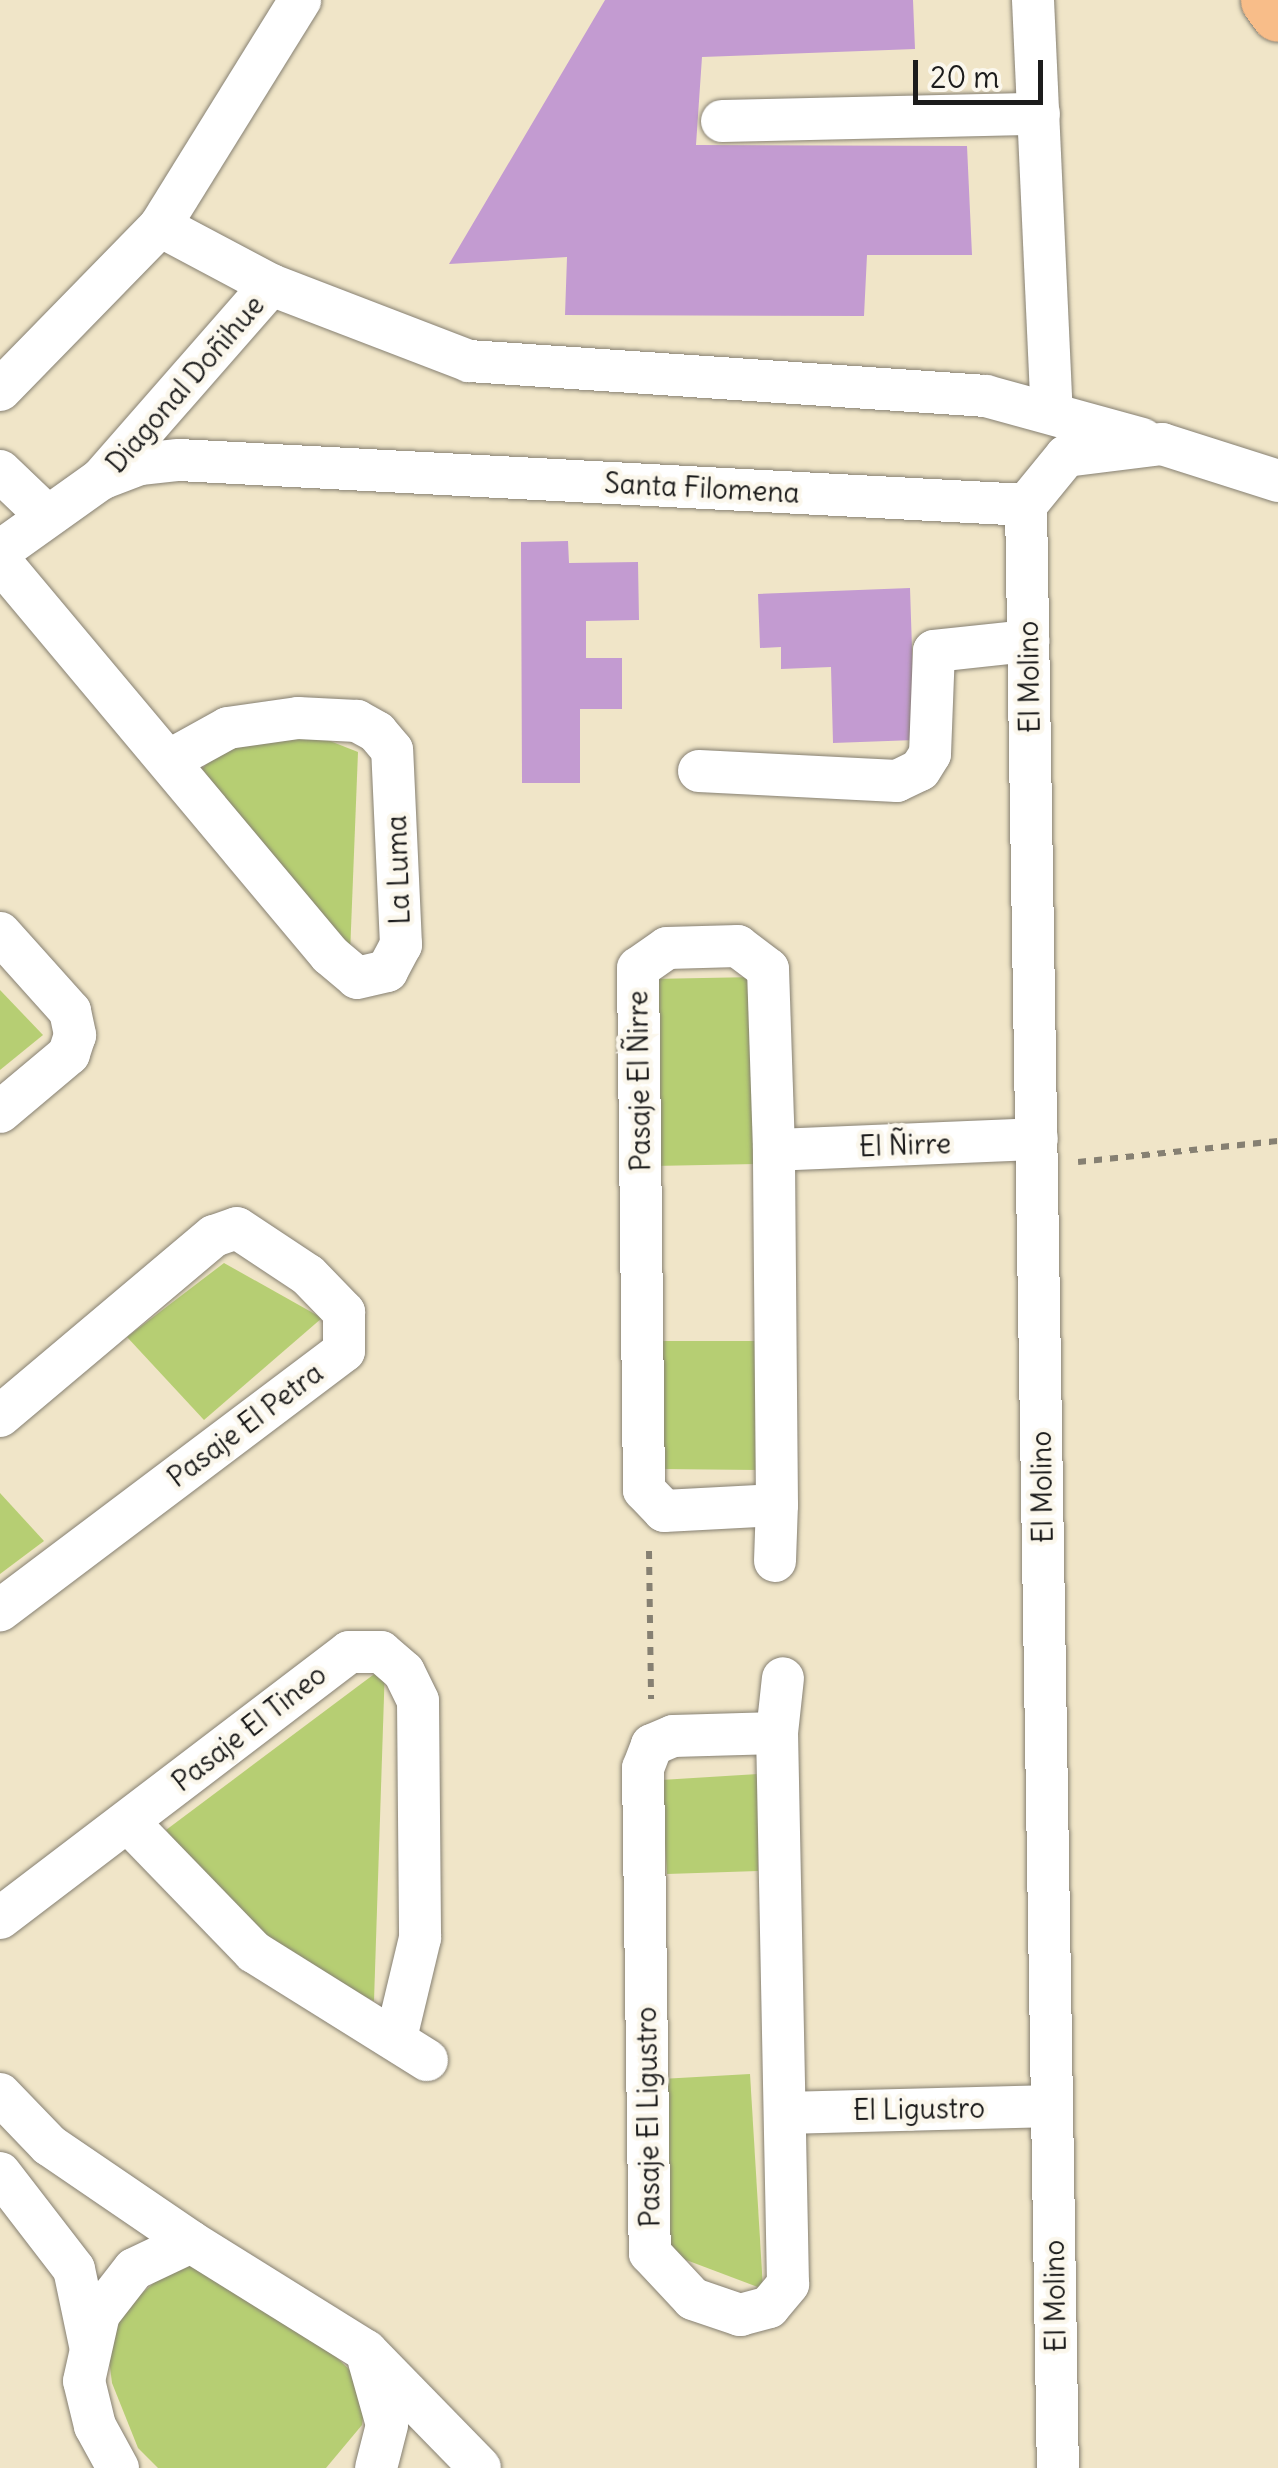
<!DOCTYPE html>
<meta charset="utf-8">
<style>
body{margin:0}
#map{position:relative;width:1278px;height:2468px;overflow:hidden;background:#f0e5c8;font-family:Delius,sans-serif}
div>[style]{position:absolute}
.green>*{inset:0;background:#b6ce73}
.building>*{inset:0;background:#c39bd1}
.path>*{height:6px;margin-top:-3px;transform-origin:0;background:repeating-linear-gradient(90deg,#868072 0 8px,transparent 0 16px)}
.roads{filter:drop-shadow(0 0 2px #868072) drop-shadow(0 0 2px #868072)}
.minor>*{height:42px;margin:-21px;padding:0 21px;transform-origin:21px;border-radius:21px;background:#fff}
.major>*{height:55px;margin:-27.5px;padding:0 27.5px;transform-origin:27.5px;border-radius:27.5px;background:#f8bd89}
span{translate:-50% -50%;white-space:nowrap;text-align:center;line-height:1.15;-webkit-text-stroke:9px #fbf7ec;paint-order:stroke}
.street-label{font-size:28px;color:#1c1c1c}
.scale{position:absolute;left:913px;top:60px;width:130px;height:45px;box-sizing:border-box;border:5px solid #1c1c1c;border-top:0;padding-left:12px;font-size:30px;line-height:35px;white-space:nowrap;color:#1c1c1c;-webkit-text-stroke:8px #fbf7ec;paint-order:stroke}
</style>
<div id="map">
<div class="green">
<i style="clip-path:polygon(302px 730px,358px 752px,350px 954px,202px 769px,228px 741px)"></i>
<i style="clip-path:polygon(757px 977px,756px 1164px,653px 1166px,650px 979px)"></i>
<i style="clip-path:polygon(0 990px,43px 1035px,0 1070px)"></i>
<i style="clip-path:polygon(224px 1263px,322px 1318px,204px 1420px,127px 1337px)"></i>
<i style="clip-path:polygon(663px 1341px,759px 1341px,758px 1470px,662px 1469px)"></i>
<i style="clip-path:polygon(0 1493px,44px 1541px,0 1574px)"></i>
<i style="clip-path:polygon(385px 1666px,374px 2001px,258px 1947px,166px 1830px)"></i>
<i style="clip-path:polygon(758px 1774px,758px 1871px,667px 1874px,661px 1780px)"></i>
<i style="clip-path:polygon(750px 2074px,763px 2289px,657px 2249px,661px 2079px)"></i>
<i style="clip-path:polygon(191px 2264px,331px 2352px,355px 2375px,365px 2404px,362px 2425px,326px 2468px,158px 2468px,138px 2448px,112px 2383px,108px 2351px,116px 2326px,132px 2302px,170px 2269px)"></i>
</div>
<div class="building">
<i style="clip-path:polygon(605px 0,913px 0,915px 49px,702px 57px,696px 145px,967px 146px,972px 255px,867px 255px,864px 316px,565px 315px,567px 257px,449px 264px)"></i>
<i style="clip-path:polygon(568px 541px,569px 563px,638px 562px,639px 620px,586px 621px,586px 658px,622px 658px,622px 709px,580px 709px,580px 783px,522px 783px,521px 542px)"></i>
<i style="clip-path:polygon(910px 588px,915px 740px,833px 743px,831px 667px,781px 669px,781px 647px,760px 648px,758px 594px)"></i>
</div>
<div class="path">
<i style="left:1078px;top:1162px;width:201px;rotate:-6deg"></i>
<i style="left:649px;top:1551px;width:148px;rotate:89.2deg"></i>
</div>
<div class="roads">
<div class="minor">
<i style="left:1033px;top:0;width:412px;rotate:87.4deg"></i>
<i style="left:722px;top:121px;width:317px;rotate:-1.3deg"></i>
<i style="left:160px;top:226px;width:126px;rotate:28deg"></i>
<i style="left:271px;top:285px;width:212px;rotate:21deg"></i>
<i style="left:469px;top:361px;width:518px;rotate:3.87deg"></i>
<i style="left:986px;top:396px;width:162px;rotate:15.4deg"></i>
<i style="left:0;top:390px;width:229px;rotate:-45.7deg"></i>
<i style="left:160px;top:226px;width:266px;rotate:-58.2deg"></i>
<i style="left:0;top:471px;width:64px;rotate:43.7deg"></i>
<i style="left:101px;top:479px;width:42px;rotate:-21deg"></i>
<i style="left:140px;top:464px;width:39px;rotate:-6deg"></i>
<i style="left:179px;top:460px;width:848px;rotate:3.04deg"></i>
<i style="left:1026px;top:505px;width:63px;rotate:-50.8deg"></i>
<i style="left:1066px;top:456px;width:97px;rotate:-7.1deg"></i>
<i style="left:1162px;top:444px;width:122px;rotate:17.7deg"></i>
<i style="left:1026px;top:505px;width:1963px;rotate:89.07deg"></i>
<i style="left:0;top:551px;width:124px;rotate:-35.5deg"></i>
<i style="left:101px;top:479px;width:258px;rotate:-48.8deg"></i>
<i style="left:0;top:561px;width:514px;rotate:50.05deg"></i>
<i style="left:330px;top:955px;width:35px;rotate:40deg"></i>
<i style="left:357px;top:978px;width:31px;rotate:-13deg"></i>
<i style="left:387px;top:971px;width:30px;rotate:-62deg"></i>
<i style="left:401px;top:945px;width:195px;rotate:-92.6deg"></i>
<i style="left:392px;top:750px;width:23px;rotate:-130deg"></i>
<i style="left:377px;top:732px;width:23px;rotate:-151deg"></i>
<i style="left:357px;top:721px;width:59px;rotate:-177.1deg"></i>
<i style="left:298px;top:718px;width:71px;rotate:171.9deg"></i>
<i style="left:228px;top:728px;width:66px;rotate:151.1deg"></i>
<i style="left:699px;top:771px;width:198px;rotate:2.9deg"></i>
<i style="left:897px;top:781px;width:25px;rotate:-26deg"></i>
<i style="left:920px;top:770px;width:19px;rotate:-58deg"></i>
<i style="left:930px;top:754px;width:103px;rotate:-87.8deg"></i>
<i style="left:934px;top:651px;width:95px;rotate:-6.1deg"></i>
<i style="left:0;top:933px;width:105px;rotate:48.1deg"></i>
<i style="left:70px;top:1011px;width:25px;rotate:78deg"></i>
<i style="left:75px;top:1035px;width:20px;rotate:108deg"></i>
<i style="left:69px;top:1054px;width:90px;rotate:140deg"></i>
<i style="left:774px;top:1150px;width:263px;rotate:-2.4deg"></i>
<i style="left:0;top:1416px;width:280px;rotate:-40.1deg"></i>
<i style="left:214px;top:1236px;width:24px;rotate:-19deg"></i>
<i style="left:237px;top:1228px;width:85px;rotate:33.5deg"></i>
<i style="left:308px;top:1275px;width:52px;rotate:45.8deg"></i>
<i style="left:344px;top:1312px;width:39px;rotate:90deg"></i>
<i style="left:344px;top:1351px;width:431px;rotate:143deg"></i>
<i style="left:775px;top:1561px;width:56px;rotate:-88deg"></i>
<i style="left:777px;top:1505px;width:355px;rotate:-90.5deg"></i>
<i style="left:774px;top:1150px;width:181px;rotate:-91.9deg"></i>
<i style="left:768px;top:969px;width:38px;rotate:-143deg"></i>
<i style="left:738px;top:946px;width:71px;rotate:178.4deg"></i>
<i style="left:667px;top:948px;width:35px;rotate:145deg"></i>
<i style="left:638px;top:968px;width:522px;rotate:89.34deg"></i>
<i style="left:644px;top:1490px;width:29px;rotate:46deg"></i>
<i style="left:664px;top:1511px;width:113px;rotate:-3deg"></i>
<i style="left:777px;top:1733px;width:104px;rotate:178.3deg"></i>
<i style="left:673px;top:1736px;width:23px;rotate:157deg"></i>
<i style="left:652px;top:1745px;width:25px;rotate:111deg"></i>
<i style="left:643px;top:1768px;width:485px;rotate:89.2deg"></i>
<i style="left:650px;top:2253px;width:63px;rotate:46.9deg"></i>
<i style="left:693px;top:2299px;width:50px;rotate:18.8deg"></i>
<i style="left:740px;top:2315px;width:30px;rotate:-15deg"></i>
<i style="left:769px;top:2307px;width:30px;rotate:-50deg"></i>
<i style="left:788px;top:2284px;width:551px;rotate:-91.14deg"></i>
<i style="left:777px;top:1733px;width:55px;rotate:-83.8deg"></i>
<i style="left:128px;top:1822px;width:181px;rotate:45.9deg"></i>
<i style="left:254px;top:1952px;width:204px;rotate:32deg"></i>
<i style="left:0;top:1918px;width:439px;rotate:-37.3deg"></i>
<i style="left:349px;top:1652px;width:32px"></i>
<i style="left:381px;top:1652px;width:30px;rotate:41deg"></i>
<i style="left:404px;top:1672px;width:32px;rotate:64deg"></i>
<i style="left:418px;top:1701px;width:237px;rotate:89.5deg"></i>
<i style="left:420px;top:1938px;width:103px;rotate:103.5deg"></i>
<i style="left:0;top:2094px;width:71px;rotate:46.1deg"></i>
<i style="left:49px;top:2145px;width:172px;rotate:34.3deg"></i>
<i style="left:786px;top:2113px;width:266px;rotate:-1.5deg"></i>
<i style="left:0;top:2173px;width:121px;rotate:52.4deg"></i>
<i style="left:74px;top:2269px;width:78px;rotate:78.1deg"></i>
<i style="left:369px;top:2361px;width:66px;rotate:74.3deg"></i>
<i style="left:387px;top:2425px;width:44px;rotate:104.3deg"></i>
<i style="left:118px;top:2468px;width:48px;rotate:-118.7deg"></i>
<i style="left:95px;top:2426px;width:46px;rotate:-103.7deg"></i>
<i style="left:84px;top:2381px;width:69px;rotate:-77.4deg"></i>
<i style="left:99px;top:2314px;width:57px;rotate:-52.1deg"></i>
<i style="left:134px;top:2269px;width:63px;rotate:-25.3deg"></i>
<i style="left:191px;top:2242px;width:206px;rotate:31.9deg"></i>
<i style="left:366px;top:2351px;width:163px;rotate:45.7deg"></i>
</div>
<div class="major">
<i style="left:1268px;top:0;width:17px;rotate:54deg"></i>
</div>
</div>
<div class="street-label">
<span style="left:185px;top:384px;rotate:-49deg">Diagonal Doñihue</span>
<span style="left:702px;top:488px;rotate:3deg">Santa Filomena</span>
<span style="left:1029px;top:677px;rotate:-91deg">El Molino</span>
<span style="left:398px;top:870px;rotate:-92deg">La Luma</span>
<span style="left:639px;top:1081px;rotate:-91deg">Pasaje El Ñirre</span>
<span style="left:905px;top:1145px;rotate:-2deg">El Ñirre</span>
<span style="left:245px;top:1425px;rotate:-37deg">Pasaje El Petra</span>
<span style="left:1042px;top:1487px;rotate:-91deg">El Molino</span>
<span style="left:249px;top:1728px;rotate:-38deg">Pasaje El Tineo</span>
<span style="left:919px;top:2109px;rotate:-1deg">El Ligustro</span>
<span style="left:648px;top:2117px;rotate:-91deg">Pasaje El Ligustro</span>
<span style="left:1055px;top:2296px;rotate:-91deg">El Molino</span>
</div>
<div class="scale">20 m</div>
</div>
